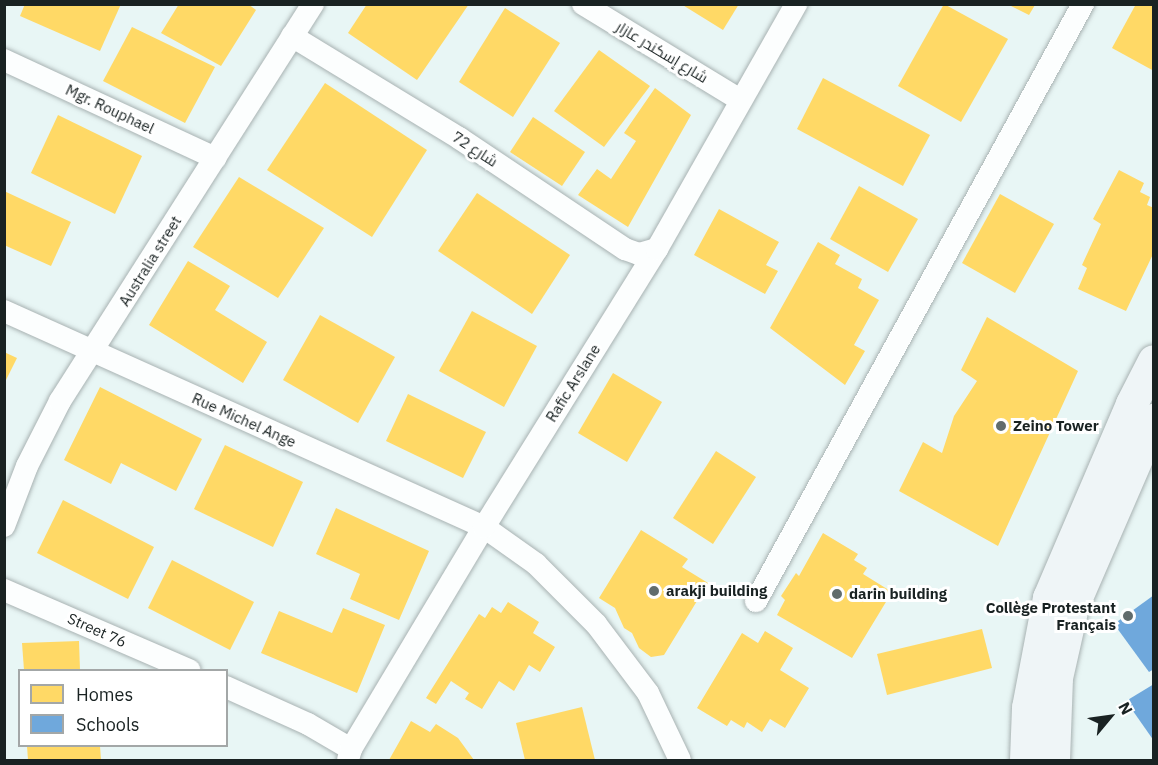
<!DOCTYPE html>
<meta charset="utf-8">
<style>
body{margin:0}
#map{position:relative;width:1158px;height:765px;overflow:hidden;background:#e8f6f5;font-family:"IBM Plex Sans",Cairo,sans-serif}
div>[style]{position:absolute}
.homes>*{inset:0;background:#ffd966}
.schools>*{inset:0;background:#6fa8dc}
.roads{filter:drop-shadow(0 0 2px #a8b2b2) drop-shadow(0 0 2px #a8b2b2)}
.minor>*{height:22px;margin:-11px;padding:0 11px;transform-origin:11px;border-radius:11px;background:#fcfefe}
.secondary>*{height:32px;margin:-16px;padding:0 16px;transform-origin:16px;border-radius:16px;background:#eff5f7}
.dots>*{width:16px;height:16px;translate:-50% -50%;box-sizing:border-box;border:3px solid #fff;border-radius:50%}
span{translate:-50% -50%;white-space:nowrap;text-align:center;line-height:1.15;-webkit-text-stroke:6px #fff;paint-order:stroke}
.street-label{font-size:15px;color:#192222}
.poi-label{font-size:15px;color:#192222;font-weight:700}
.left{translate:0 -50%;text-align:left}
.right{translate:-100% -50%;text-align:right}
.frame{position:absolute;inset:0;border:6px solid #192222;pointer-events:none}
.legend{position:absolute;left:18px;top:669px;width:210px;height:78px;box-sizing:border-box;background:#fff;border:2px solid #a3a7a7;margin:0;padding:8px 10px;list-style:none;font-size:18px;color:#192222}
.legend li{display:flex;align-items:center;gap:12px;height:30px}
.legend b{width:30px;border:2px solid #a3a7a7}
.north{position:absolute;left:1080px;top:687px;width:60px;height:60px;-webkit-text-stroke:4px #fff;paint-order:stroke;rotate:61deg;font-size:16px;font-weight:700;line-height:24px;text-align:center;color:#192222}
.north::after{content:'';display:block;margin:auto;width:21px;height:27px;background:#192222;clip-path:polygon(50% 0,100% 100%,50% 72%,0 100%)}
</style>
<div id="map">
<div class="homes">
<i style="clip-path:polygon(25px 4px,121px 4px,100px 51px,20px 16px)"></i>
<i style="clip-path:polygon(179px 4px,248px 4px,256px 10px,221px 66px,161px 33px)"></i>
<i style="clip-path:polygon(367px 4px,469px 4px,417px 80px,348px 33px)"></i>
<i style="clip-path:polygon(681px 4px,739px 4px,723px 30px)"></i>
<i style="clip-path:polygon(944px 4px,1008px 39px,961px 122px,898px 86px)"></i>
<i style="clip-path:polygon(1136px 4px,1154px 4px,1154px 71px,1112px 48px)"></i>
<i style="clip-path:polygon(1009px 5px,1035px 5px,1029px 15px)"></i>
<i style="clip-path:polygon(505px 8px,560px 43px,513px 117px,459px 82px)"></i>
<i style="clip-path:polygon(132px 27px,215px 67px,185px 123px,103px 81px)"></i>
<i style="clip-path:polygon(599px 50px,650px 86px,604px 147px,554px 111px)"></i>
<i style="clip-path:polygon(823px 78px,930px 135px,903px 186px,797px 129px)"></i>
<i style="clip-path:polygon(325px 83px,427px 150px,372px 237px,267px 170px)"></i>
<i style="clip-path:polygon(655px 88px,691px 115px,628px 227px,578px 195px,597px 169px,611px 179px,636px 141px,624px 133px)"></i>
<i style="clip-path:polygon(58px 115px,142px 156px,115px 214px,31px 173px)"></i>
<i style="clip-path:polygon(533px 117px,585px 152px,562px 186px,510px 152px)"></i>
<i style="clip-path:polygon(1119px 170px,1144px 183px,1140px 192px,1150px 197px,1147px 205px,1154px 208px,1154px 252px,1126px 311px,1078px 289px,1087px 268px,1082px 265px,1101px 224px,1093px 219px)"></i>
<i style="clip-path:polygon(239px 177px,324px 228px,278px 298px,193px 247px)"></i>
<i style="clip-path:polygon(859px 186px,918px 219px,888px 272px,830px 239px)"></i>
<i style="clip-path:polygon(4px 191px,71px 222px,51px 266px,4px 245px)"></i>
<i style="clip-path:polygon(477px 193px,570px 255px,532px 314px,438px 251px)"></i>
<i style="clip-path:polygon(1000px 194px,1054px 224px,1015px 293px,962px 263px)"></i>
<i style="clip-path:polygon(719px 209px,779px 242px,766px 265px,778px 271px,765px 294px,694px 255px)"></i>
<i style="clip-path:polygon(818px 242px,840px 255px,835px 264px,862px 279px,858px 288px,879px 300px,854px 345px,865px 351px,845px 385px,770px 328px)"></i>
<i style="clip-path:polygon(188px 261px,230px 286px,215px 310px,267px 342px,243px 383px,149px 325px)"></i>
<i style="clip-path:polygon(472px 311px,537px 346px,504px 407px,439px 371px)"></i>
<i style="clip-path:polygon(320px 315px,395px 357px,358px 423px,283px 380px)"></i>
<i style="clip-path:polygon(987px 317px,1078px 371px,998px 546px,899px 491px,923px 442px,942px 453px,954px 416px,977px 381px,961px 370px)"></i>
<i style="clip-path:polygon(4px 352px,17px 358px,4px 384px)"></i>
<i style="clip-path:polygon(613px 373px,662px 402px,627px 462px,578px 433px)"></i>
<i style="clip-path:polygon(100px 387px,202px 439px,176px 491px,121px 463px,111px 484px,64px 460px)"></i>
<i style="clip-path:polygon(408px 394px,486px 432px,463px 478px,386px 441px)"></i>
<i style="clip-path:polygon(225px 445px,303px 482px,273px 547px,194px 509px)"></i>
<i style="clip-path:polygon(716px 451px,756px 477px,713px 544px,673px 518px)"></i>
<i style="clip-path:polygon(63px 500px,154px 547px,128px 599px,37px 553px)"></i>
<i style="clip-path:polygon(336px 508px,429px 551px,399px 620px,350px 599px,360px 574px,316px 554px)"></i>
<i style="clip-path:polygon(641px 530px,688px 559px,682px 567px,708px 583px,664px 655px,651px 657px,639px 648px,632px 633px,624px 628px,615px 608px,599px 598px)"></i>
<i style="clip-path:polygon(823px 533px,858px 554px,854px 560px,867px 568px,863px 574px,892px 592px,852px 658px,777px 615px,785px 600px,781px 596px,796px 573px,799px 576px)"></i>
<i style="clip-path:polygon(172px 560px,254px 602px,230px 650px,148px 608px)"></i>
<i style="clip-path:polygon(508px 602px,539px 622px,533px 633px,555px 647px,540px 672px,529px 665px,514px 691px,499px 681px,482px 709px,465px 699px,469px 693px,451px 681px,436px 704px,426px 698px,479px 614px,485px 618px,492px 607px,501px 613px)"></i>
<i style="clip-path:polygon(343px 608px,385px 625px,357px 693px,261px 653px,279px 611px,332px 633px)"></i>
<i style="clip-path:polygon(982px 629px,992px 668px,887px 695px,877px 654px)"></i>
<i style="clip-path:polygon(765px 631px,793px 648px,780px 670px,809px 688px,785px 728px,770px 719px,762px 732px,747px 722px,744px 728px,731px 720px,727px 726px,697px 708px,742px 633px,758px 643px)"></i>
<i style="clip-path:polygon(79px 641px,80px 670px,24px 670px,22px 643px)"></i>
<i style="clip-path:polygon(582px 707px,595px 760px,525px 760px,516px 723px)"></i>
<i style="clip-path:polygon(411px 721px,430px 732px,436px 724px,458px 738px,474px 760px,389px 760px)"></i>
<i style="clip-path:polygon(27px 746px,100px 746px,101px 760px,28px 760px)"></i>
</div>
<div class="schools">
<i style="clip-path:polygon(1154px 595px,1154px 669px,1149px 672px,1114px 624px)"></i>
<i style="clip-path:polygon(1154px 684px,1154px 741px,1126px 701px)"></i>
</div>
<div class="roads">
<div class="minor">
<i style="left:583px;top:4px;width:184px;rotate:31.4deg"></i>
<i style="left:292px;top:36px;width:196px;rotate:31.4deg"></i>
<i style="left:459px;top:138px;width:200px;rotate:33.8deg"></i>
<i style="left:625px;top:249px;width:15px;rotate:20deg"></i>
<i style="left:639px;top:254px;width:19px;rotate:-16deg"></i>
<i style="left:4px;top:60px;width:233px;rotate:24.9deg"></i>
<i style="left:4px;top:311px;width:526px;rotate:24.23deg"></i>
<i style="left:484px;top:527px;width:64px;rotate:35.4deg"></i>
<i style="left:536px;top:564px;width:85px;rotate:45deg"></i>
<i style="left:596px;top:624px;width:86px;rotate:53deg"></i>
<i style="left:648px;top:693px;width:74px;rotate:64.5deg"></i>
<i style="left:4px;top:526px;width:64px;rotate:-69deg"></i>
<i style="left:27px;top:466px;width:73px;rotate:-63.1deg"></i>
<i style="left:60px;top:401px;width:471px;rotate:-57.5deg"></i>
<i style="left:4px;top:590px;width:202px;rotate:23.4deg"></i>
<i style="left:756px;top:601px;width:681px;rotate:-61.29deg"></i>
<i style="left:226px;top:687px;width:90px;rotate:24.3deg"></i>
<i style="left:308px;top:724px;width:50px;rotate:30.2deg"></i>
<i style="left:348px;top:760px;width:11px;rotate:-75deg"></i>
<i style="left:351px;top:749px;width:259px;rotate:-59.1deg"></i>
<i style="left:484px;top:527px;width:327px;rotate:-58.1deg"></i>
<i style="left:657px;top:249px;width:282px;rotate:-60.4deg"></i>
</div>
<div class="secondary">
<i style="left:1026px;top:760px;width:52px;rotate:-87.8deg"></i>
<i style="left:1028px;top:708px;width:112px;rotate:-79.2deg"></i>
<i style="left:1049px;top:598px;width:211px;rotate:-66.8deg"></i>
<i style="left:1132px;top:404px;width:48px;rotate:-62.9deg"></i>
<i style="left:1054px;top:760px;width:82px;rotate:-87.9deg"></i>
<i style="left:1057px;top:678px;width:73px;rotate:-77.3deg"></i>
<i style="left:1073px;top:607px;width:204px;rotate:-66.6deg"></i>
</div>
</div>
<div class="dots">
<i style="left:1001px;top:426px;background:#616c6c"></i>
<i style="left:654px;top:591px;background:#616c6c"></i>
<i style="left:837px;top:594px;background:#616c6c"></i>
<i style="left:1128px;top:616px;background:#616c6c"></i>
</div>
<div class="street-label">
<span style="left:662px;top:52px;rotate:31deg">شارع إسكندر عازار</span>
<span style="left:110px;top:109px;rotate:25deg">Mgr. Rouphael</span>
<span style="left:475px;top:149px;rotate:33deg">شارع 72</span>
<span style="left:150px;top:261px;rotate:-58deg">Australia street</span>
<span style="left:573px;top:383px;rotate:-58deg">Rafic Arslane</span>
<span style="left:244px;top:420px;rotate:24deg">Rue Michel Ange</span>
<span style="left:97px;top:630px;rotate:24deg">Street 76</span>
</div>
<div class="poi-label">
<span class="left" style="left:1013px;top:426px">Zeino Tower</span>
<span class="left" style="left:666px;top:591px">arakji building</span>
<span class="left" style="left:849px;top:594px">darin building</span>
<span class="right" style="left:1116px;top:616px">Collège Protestant<br>Français</span>
</div>
<div class="frame"></div>
<ul class="legend">
<li><b style="height:16px;background:#ffd966"></b>Homes</li>
<li><b style="height:16px;background:#6fa8dc"></b>Schools</li>
</ul>
<div class="north">N</div>
</div>
